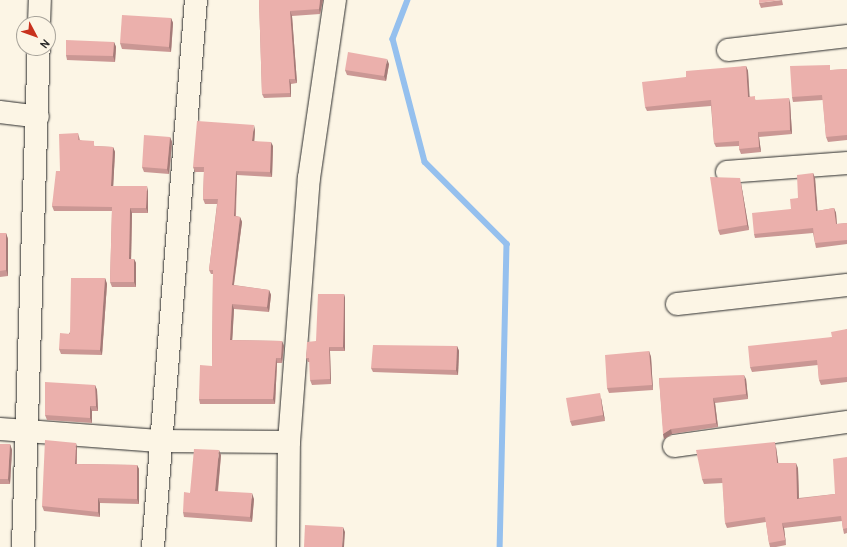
<!DOCTYPE html>
<style>
body{margin:0}
#map{position:relative;width:847px;height:547px;overflow:hidden;background:#fcf5e5;font-family:Pangolin,sans-serif}
div>[style]{position:absolute}
.stream>*{height:5.5px;margin:-2.75px;padding:0 2.75px;transform-origin:2.75px;border-radius:2.75px;background:#95c0ee}
.roads{filter:drop-shadow(0 0 1px #2b2b2b) drop-shadow(0 0 1px #2b2b2b)}
.minor>*{height:22px;margin:-11px;padding:0 11px;transform-origin:11px;border-radius:11px;background:#fcf5e5}
.wall>*{inset:0;background:#ca9794}
.shaded-wall>*{inset:0;background:#a47b78}
.building>*{inset:0;background:#ebb0ac}
span{translate:-50% -50%;white-space:nowrap;text-align:center;line-height:1.15;-webkit-text-stroke:3.5px #fcf5e5;paint-order:stroke}
.north{position:absolute;left:16px;top:16px;width:40px;height:40px;box-sizing:border-box;background:#fcf5e5;border:1px solid #a8a49b;border-radius:50%;rotate:131deg;font-size:11px;font-weight:700;line-height:16px;text-align:center;color:#2b2b2b}
.north::after{content:'';display:block;margin:auto;width:14px;height:18px;background:#c8321e;clip-path:polygon(50% 0,100% 100%,50% 72%,0 100%)}
</style>
<div id="map">
<div class="stream">
<i style="left:408px;top:0;width:42px;rotate:111deg"></i>
<i style="left:393px;top:39px;width:127px;rotate:75.4deg"></i>
<i style="left:425px;top:162px;width:116px;rotate:45deg"></i>
<i style="left:507px;top:244px;width:303px;rotate:91.3deg"></i>
</div>
<div class="roads">
<div class="minor">
<i style="left:39px;top:24px;width:24px;rotate:-88deg"></i>
<i style="left:728px;top:50px;width:120px;rotate:-6.7deg"></i>
<i style="left:0;top:112px;width:38px;rotate:7deg"></i>
<i style="left:727px;top:172px;width:120px;rotate:-4.3deg"></i>
<i style="left:677px;top:304px;width:171px;rotate:-6.4deg"></i>
<i style="left:0;top:429px;width:159px;rotate:4.3deg"></i>
<i style="left:159px;top:441px;width:130px;rotate:0.4deg"></i>
<i style="left:674px;top:446px;width:175px;rotate:-7.9deg"></i>
<i style="left:23px;top:547px;width:499px;rotate:-88.2deg"></i>
<i style="left:153px;top:547px;width:549px;rotate:-85.51deg"></i>
<i style="left:288px;top:547px;width:105px;rotate:-89.5deg"></i>
<i style="left:289px;top:442px;width:265px;rotate:-85.7deg"></i>
<i style="left:309px;top:178px;width:180px;rotate:-81.7deg"></i>
</div>
</div>
<div class="wall">
<i style="clip-path:polygon(259px 0,323px 0,320px 14px,292px 16px,297px 83px,291px 84px,291px 97px,264px 98px,262px 94px)"></i>
<i style="clip-path:polygon(782px 0,783px 5px,761px 8px,759px 3px)"></i>
<i style="clip-path:polygon(171px 18px,173px 23px,171px 52px,122px 49px,120px 43px)"></i>
<i style="clip-path:polygon(114px 42px,116px 47px,115px 62px,67px 60px,66px 55px)"></i>
<i style="clip-path:polygon(389px 64px,386px 81px,347px 75px,345px 70px)"></i>
<i style="clip-path:polygon(746px 66px,748px 71px,749px 96px,756px 100px,790px 102px,792px 134px,759px 137px,761px 152px,741px 154px,739px 149px,739px 146px,716px 147px,714px 143px,711px 106px,647px 111px,645px 107px,686px 77px)"></i>
<i style="clip-path:polygon(847px 69px,847px 140px,828px 142px,826px 137px,823px 100px,793px 102px,792px 97px,832px 70px)"></i>
<i style="clip-path:polygon(255px 130px,254px 141px,273px 146px,272px 177px,237px 175px,236px 216px,240px 217px,242px 222px,234px 285px,269px 290px,271px 295px,269px 312px,234px 309px,232px 340px,282px 341px,284px 346px,282px 363px,277px 363px,275px 404px,200px 404px,199px 399px,212px 366px,213px 274px,211px 274px,209px 270px,217px 204px,205px 204px,203px 199px,204px 172px,195px 172px,193px 167px)"></i>
<i style="clip-path:polygon(78px 133px,80px 140px,95px 146px,113px 147px,115px 152px,113px 186px,148px 191px,148px 213px,132px 213px,131px 259px,134px 259px,136px 263px,136px 287px,112px 287px,110px 282px,112px 211px,54px 211px,52px 206px,60px 171px)"></i>
<i style="clip-path:polygon(170px 137px,172px 142px,169px 174px,144px 172px,142px 167px)"></i>
<i style="clip-path:polygon(813px 173px,815px 178px,817px 211px,834px 208px,836px 213px,837px 224px,847px 223px,847px 244px,816px 248px,813px 233px,755px 238px,754px 234px,791px 209px)"></i>
<i style="clip-path:polygon(741px 183px,749px 230px,720px 235px,718px 230px)"></i>
<i style="clip-path:polygon(0 233px,6px 233px,8px 239px,8px 276px,0 277px)"></i>
<i style="clip-path:polygon(105px 278px,107px 284px,102px 355px,61px 354px,59px 349px)"></i>
<i style="clip-path:polygon(344px 294px,345px 298px,345px 351px,330px 351px,331px 384px,312px 385px,310px 380px,310px 362px,308px 362px,306px 358px)"></i>
<i style="clip-path:polygon(847px 329px,847px 382px,821px 385px,819px 380px,818px 365px,752px 372px,750px 367px,832px 337px)"></i>
<i style="clip-path:polygon(457px 346px,459px 351px,458px 375px,373px 372px,371px 368px)"></i>
<i style="clip-path:polygon(649px 351px,651px 357px,653px 390px,609px 393px,607px 388px)"></i>
<i style="clip-path:polygon(659px 378px,746px 379px,748px 399px,715px 403px,718px 427px,672px 434px,664px 439px)"></i>
<i style="clip-path:polygon(95px 385px,97px 390px,98px 411px,92px 411px,92px 423px,47px 420px,45px 415px)"></i>
<i style="clip-path:polygon(601px 398px,605px 421px,572px 426px,570px 421px)"></i>
<i style="clip-path:polygon(0 444px,10px 444px,12px 450px,10px 484px,0 484px)"></i>
<i style="clip-path:polygon(77px 447px,77px 464px,137px 465px,139px 469px,139px 504px,100px 503px,100px 517px,44px 511px,42px 506px)"></i>
<i style="clip-path:polygon(776px 447px,778px 463px,798px 468px,799px 498px,835px 494px,847px 457px,847px 533px,844px 534px,843px 529px,842px 521px,784px 528px,786px 545px,776px 547px,770px 547px,769px 543px,766px 522px,727px 528px,725px 523px,723px 483px,704px 484px,702px 479px)"></i>
<i style="clip-path:polygon(221px 455px,218px 492px,254px 499px,252px 522px,184px 517px,183px 512px,190px 493px)"></i>
</div>
<div class="shaded-wall">
<i style="clip-path:polygon(320px 0,323px 0,320px 14px,319px 9px)"></i>
<i style="clip-path:polygon(290px 11px,292px 16px,297px 83px,295px 79px)"></i>
<i style="clip-path:polygon(171px 18px,173px 23px,171px 52px,169px 47px)"></i>
<i style="clip-path:polygon(114px 42px,116px 47px,115px 62px,113px 56px)"></i>
<i style="clip-path:polygon(387px 59px,389px 64px,386px 81px,384px 76px)"></i>
<i style="clip-path:polygon(746px 66px,748px 71px,750px 102px,748px 97px)"></i>
<i style="clip-path:polygon(289px 79px,291px 84px,291px 97px,290px 93px)"></i>
<i style="clip-path:polygon(789px 98px,790px 102px,792px 134px,790px 130px)"></i>
<i style="clip-path:polygon(254px 125px,255px 130px,254px 146px,252px 141px)"></i>
<i style="clip-path:polygon(758px 132px,759px 137px,761px 152px,759px 147px)"></i>
<i style="clip-path:polygon(170px 137px,172px 142px,169px 174px,167px 169px)"></i>
<i style="clip-path:polygon(271px 142px,273px 146px,272px 177px,270px 172px)"></i>
<i style="clip-path:polygon(113px 147px,115px 152px,113px 191px,111px 186px)"></i>
<i style="clip-path:polygon(236px 171px,237px 175px,235px 221px,234px 216px)"></i>
<i style="clip-path:polygon(813px 173px,815px 178px,818px 215px,816px 211px)"></i>
<i style="clip-path:polygon(740px 178px,741px 183px,749px 230px,747px 225px)"></i>
<i style="clip-path:polygon(147px 186px,148px 191px,148px 213px,146px 208px)"></i>
<i style="clip-path:polygon(130px 208px,132px 213px,131px 264px,129px 259px)"></i>
<i style="clip-path:polygon(834px 208px,836px 213px,837px 229px,836px 224px)"></i>
<i style="clip-path:polygon(240px 217px,242px 222px,233px 290px,232px 285px)"></i>
<i style="clip-path:polygon(6px 233px,8px 239px,8px 276px,6px 270px)"></i>
<i style="clip-path:polygon(134px 259px,136px 263px,136px 287px,134px 282px)"></i>
<i style="clip-path:polygon(105px 278px,107px 284px,102px 355px,100px 350px)"></i>
<i style="clip-path:polygon(269px 290px,271px 295px,269px 312px,267px 307px)"></i>
<i style="clip-path:polygon(344px 294px,345px 298px,345px 351px,343px 347px)"></i>
<i style="clip-path:polygon(232px 304px,234px 309px,232px 345px,230px 340px)"></i>
<i style="clip-path:polygon(282px 341px,284px 346px,282px 363px,281px 358px)"></i>
<i style="clip-path:polygon(457px 346px,459px 351px,458px 375px,456px 370px)"></i>
<i style="clip-path:polygon(329px 347px,330px 351px,331px 384px,330px 379px)"></i>
<i style="clip-path:polygon(649px 351px,651px 357px,653px 390px,652px 385px)"></i>
<i style="clip-path:polygon(276px 358px,277px 363px,275px 404px,273px 399px)"></i>
<i style="clip-path:polygon(744px 375px,746px 379px,748px 399px,746px 394px)"></i>
<i style="clip-path:polygon(95px 385px,97px 390px,98px 411px,96px 406px)"></i>
<i style="clip-path:polygon(600px 393px,601px 398px,605px 421px,603px 415px)"></i>
<i style="clip-path:polygon(713px 398px,715px 403px,718px 427px,716px 423px)"></i>
<i style="clip-path:polygon(90px 406px,92px 411px,92px 423px,90px 418px)"></i>
<i style="clip-path:polygon(671px 429px,672px 434px,664px 439px,663px 434px)"></i>
<i style="clip-path:polygon(775px 442px,776px 447px,779px 468px,777px 463px)"></i>
<i style="clip-path:polygon(76px 443px,77px 447px,76px 469px,75px 464px)"></i>
<i style="clip-path:polygon(10px 444px,12px 450px,10px 484px,8px 479px)"></i>
<i style="clip-path:polygon(219px 450px,221px 455px,217px 497px,215px 491px)"></i>
<i style="clip-path:polygon(796px 463px,798px 468px,799px 504px,797px 499px)"></i>
<i style="clip-path:polygon(137px 465px,139px 469px,139px 504px,137px 499px)"></i>
<i style="clip-path:polygon(252px 493px,254px 499px,252px 522px,250px 517px)"></i>
<i style="clip-path:polygon(98px 498px,100px 503px,100px 517px,98px 512px)"></i>
<i style="clip-path:polygon(782px 523px,784px 528px,786px 545px,785px 540px)"></i>
<i style="clip-path:polygon(343px 527px,345px 532px,344px 547px,342px 547px)"></i>
</div>
<div class="building">
<i style="clip-path:polygon(259px 0,320px 0,319px 9px,290px 11px,295px 79px,289px 79px,290px 93px,262px 94px)"></i>
<i style="clip-path:polygon(759px 0,781px 0,759px 3px)"></i>
<i style="clip-path:polygon(122px 15px,171px 18px,169px 47px,120px 43px)"></i>
<i style="clip-path:polygon(66px 40px,114px 42px,113px 56px,66px 55px)"></i>
<i style="clip-path:polygon(348px 52px,387px 59px,384px 76px,345px 70px)"></i>
<i style="clip-path:polygon(830px 65px,830px 70px,847px 69px,847px 135px,826px 137px,822px 95px,792px 97px,790px 66px)"></i>
<i style="clip-path:polygon(746px 66px,748px 97px,755px 96px,755px 100px,789px 98px,790px 130px,758px 132px,759px 147px,739px 149px,739px 141px,714px 143px,711px 100px,645px 107px,642px 82px,686px 77px,686px 71px)"></i>
<i style="clip-path:polygon(197px 121px,254px 125px,252px 141px,271px 142px,270px 172px,236px 171px,234px 216px,240px 217px,232px 285px,269px 290px,267px 307px,232px 304px,230px 340px,282px 341px,281px 358px,276px 358px,273px 399px,199px 399px,200px 365px,212px 366px,213px 270px,209px 270px,218px 199px,203px 199px,204px 167px,193px 167px)"></i>
<i style="clip-path:polygon(78px 133px,78px 140px,94px 141px,94px 146px,113px 147px,111px 186px,147px 186px,146px 208px,130px 208px,129px 259px,134px 259px,134px 282px,110px 282px,112px 207px,52px 206px,56px 171px,60px 171px,59px 134px)"></i>
<i style="clip-path:polygon(144px 135px,170px 137px,167px 169px,142px 167px)"></i>
<i style="clip-path:polygon(813px 173px,816px 211px,834px 208px,836px 224px,847px 223px,847px 240px,815px 243px,813px 228px,754px 234px,752px 213px,791px 209px,790px 199px,798px 198px,797px 175px)"></i>
<i style="clip-path:polygon(710px 177px,740px 178px,747px 225px,718px 230px)"></i>
<i style="clip-path:polygon(0 233px,6px 233px,6px 270px,0 271px)"></i>
<i style="clip-path:polygon(71px 278px,105px 278px,100px 350px,59px 349px,60px 333px,70px 334px)"></i>
<i style="clip-path:polygon(318px 294px,344px 294px,343px 347px,329px 347px,330px 379px,310px 380px,309px 358px,306px 358px,307px 342px,316px 341px)"></i>
<i style="clip-path:polygon(847px 329px,847px 377px,819px 380px,817px 360px,750px 367px,748px 346px,832px 337px,831px 332px)"></i>
<i style="clip-path:polygon(373px 345px,457px 346px,456px 370px,371px 368px)"></i>
<i style="clip-path:polygon(649px 351px,652px 385px,607px 388px,605px 355px)"></i>
<i style="clip-path:polygon(744px 375px,746px 394px,713px 398px,716px 423px,671px 429px,663px 434px,659px 378px)"></i>
<i style="clip-path:polygon(45px 382px,95px 385px,96px 406px,90px 406px,90px 418px,45px 415px)"></i>
<i style="clip-path:polygon(600px 393px,603px 415px,570px 421px,566px 398px)"></i>
<i style="clip-path:polygon(45px 440px,76px 443px,75px 464px,137px 465px,137px 499px,98px 498px,98px 512px,42px 506px)"></i>
<i style="clip-path:polygon(775px 442px,777px 463px,796px 463px,797px 499px,835px 494px,833px 459px,847px 457px,847px 528px,843px 529px,841px 516px,782px 523px,785px 540px,769px 543px,765px 517px,725px 523px,722px 478px,702px 479px,696px 450px)"></i>
<i style="clip-path:polygon(0 444px,10px 444px,8px 479px,0 479px)"></i>
<i style="clip-path:polygon(194px 449px,219px 450px,215px 491px,252px 493px,250px 517px,183px 512px,184px 492px,190px 493px)"></i>
<i style="clip-path:polygon(305px 525px,343px 527px,342px 547px,304px 547px)"></i>
</div>
<div class="north">N</div>
</div>
